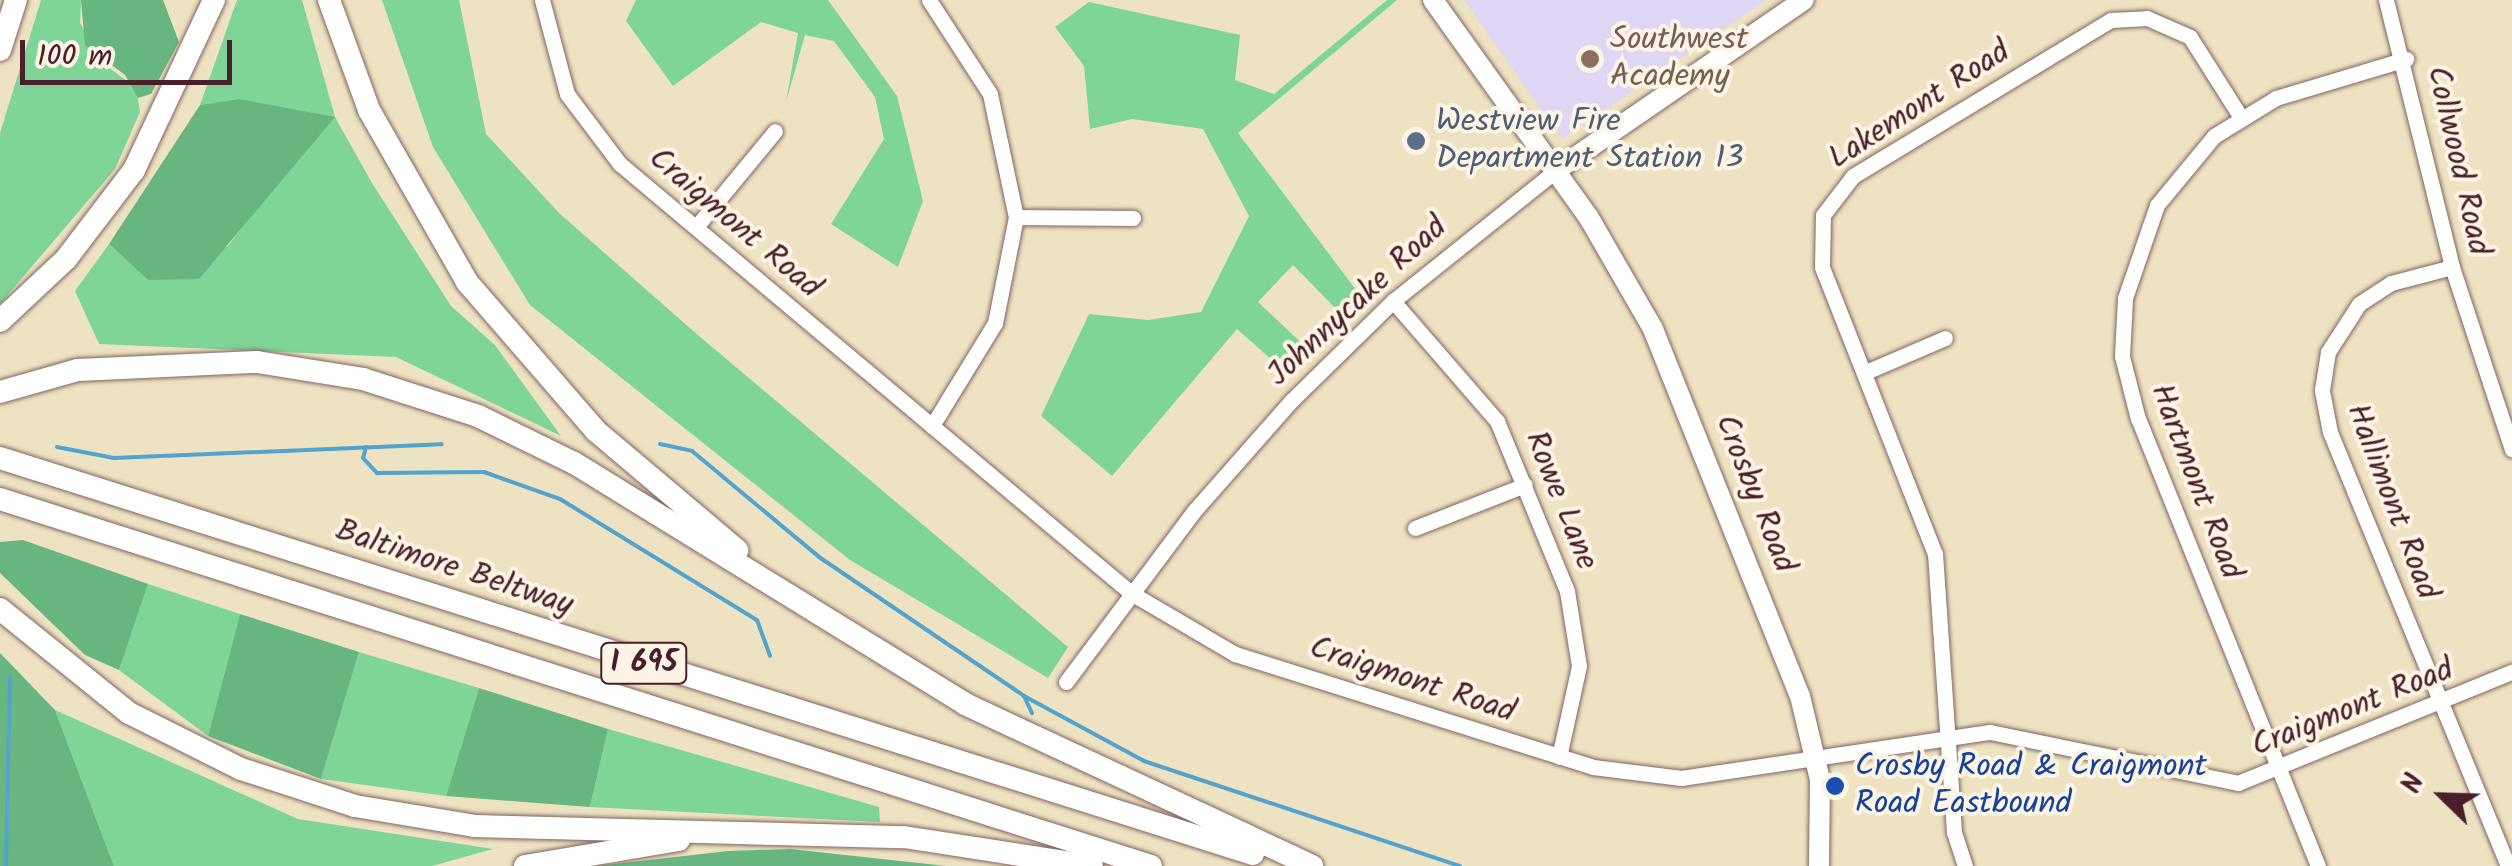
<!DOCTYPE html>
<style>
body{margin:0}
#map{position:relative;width:2512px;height:866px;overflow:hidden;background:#ede3c2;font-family:Kalam,sans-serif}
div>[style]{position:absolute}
.built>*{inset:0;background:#dfd5f5}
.green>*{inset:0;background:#7fd497}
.forest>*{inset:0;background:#67b680}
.stream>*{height:4px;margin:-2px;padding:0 2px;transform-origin:2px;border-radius:2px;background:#52a3cd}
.roads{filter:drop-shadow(0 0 2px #836460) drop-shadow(0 0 2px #836460)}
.minor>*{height:15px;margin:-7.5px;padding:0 7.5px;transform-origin:7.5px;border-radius:7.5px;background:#fff}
.major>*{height:20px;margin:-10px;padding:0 10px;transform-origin:10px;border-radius:10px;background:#fff}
.highway>*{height:22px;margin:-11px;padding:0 11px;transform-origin:11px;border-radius:11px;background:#fff}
.dots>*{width:28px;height:28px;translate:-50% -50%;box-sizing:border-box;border:5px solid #fcf5e5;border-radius:50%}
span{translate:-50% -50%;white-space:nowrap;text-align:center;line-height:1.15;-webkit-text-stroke:8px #fcf5e5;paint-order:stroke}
.shield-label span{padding:2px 8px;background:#fcf5e5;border:2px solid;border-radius:8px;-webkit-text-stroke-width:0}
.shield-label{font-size:30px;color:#4a1f2b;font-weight:700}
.education-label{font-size:32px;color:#785e54}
.left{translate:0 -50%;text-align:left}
.street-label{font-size:32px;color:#4a1f2b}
.service-label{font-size:32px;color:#4e5e75}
.transit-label{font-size:32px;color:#164399}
.north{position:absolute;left:2392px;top:746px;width:100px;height:100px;-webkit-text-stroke:8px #fcf5e5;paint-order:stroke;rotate:293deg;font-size:28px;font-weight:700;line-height:40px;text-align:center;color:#4a1f2b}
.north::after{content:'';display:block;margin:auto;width:35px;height:45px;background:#4a1f2b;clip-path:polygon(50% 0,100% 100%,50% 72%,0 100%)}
.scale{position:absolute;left:20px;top:40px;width:212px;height:45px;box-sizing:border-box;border:5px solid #4a1f2b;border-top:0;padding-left:12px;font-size:30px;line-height:35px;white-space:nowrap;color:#4a1f2b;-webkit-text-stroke:8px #fcf5e5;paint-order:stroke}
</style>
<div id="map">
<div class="built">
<i style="clip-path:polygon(1464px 0,1766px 0,1562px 139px)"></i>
</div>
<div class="green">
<i style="clip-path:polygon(41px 0,81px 0,80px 23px,104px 64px,136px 88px,140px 112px,115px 169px,0 304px,0 133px)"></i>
<i style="clip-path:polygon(237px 0,302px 0,335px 117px,372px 183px,451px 306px,495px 345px,561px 436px,396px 357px,99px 344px,75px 291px,109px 244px,148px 280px,228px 246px,280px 178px,238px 99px,200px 105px)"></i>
<i style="clip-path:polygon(382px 0,459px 0,486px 134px,559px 213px,699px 336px,1068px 647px,1048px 678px,850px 560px,530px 305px,433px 147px)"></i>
<i style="clip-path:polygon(636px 0,828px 0,897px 96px,923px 201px,898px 267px,831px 224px,884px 139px,875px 97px,834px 41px,805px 35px,786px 102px,798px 33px,761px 22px,673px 86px,626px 21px)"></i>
<i style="clip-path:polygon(1387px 0,1397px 0,1238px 133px,1362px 298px,1343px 316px,1293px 265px,1258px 302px,1309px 350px,1288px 374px,1237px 329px,1112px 476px,1041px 416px,1089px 314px,1148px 320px,1201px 312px,1249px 216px,1203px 129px,1132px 119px,1090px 129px,1084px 66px,1055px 27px,1089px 2px,1240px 35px,1235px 80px,1274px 94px)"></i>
<i style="clip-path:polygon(148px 584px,240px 614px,208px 736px,119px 670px)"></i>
<i style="clip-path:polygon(359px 652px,479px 688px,446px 796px,321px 779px)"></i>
<i style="clip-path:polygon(55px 710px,298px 819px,493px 849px,432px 866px,114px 866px)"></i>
<i style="clip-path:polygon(608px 729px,879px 807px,880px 822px,590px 807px)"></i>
</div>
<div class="forest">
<i style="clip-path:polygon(81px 0,163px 0,179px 42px,151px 94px,138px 98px,125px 75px,85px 45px)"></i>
<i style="clip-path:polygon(238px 99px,335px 117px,199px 279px,148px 280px,109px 244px,200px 105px)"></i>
<i style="clip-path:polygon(23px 540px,148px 584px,119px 670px,85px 655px,0 573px,0 542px)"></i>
<i style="clip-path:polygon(240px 614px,359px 652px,321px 779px,208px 736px)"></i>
<i style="clip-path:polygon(0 653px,55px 710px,114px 866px,0 866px)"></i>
<i style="clip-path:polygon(479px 688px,608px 729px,590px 807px,446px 796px)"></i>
<i style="clip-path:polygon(790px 849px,946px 866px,596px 866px,728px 851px)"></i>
</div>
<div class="stream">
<i style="left:660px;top:444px;width:33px;rotate:12deg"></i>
<i style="left:692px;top:451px;width:165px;rotate:39.8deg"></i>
<i style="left:819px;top:557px;width:248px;rotate:34.1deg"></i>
<i style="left:1024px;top:696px;width:19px;rotate:65deg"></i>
<i style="left:57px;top:447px;width:58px;rotate:10.9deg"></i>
<i style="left:114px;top:458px;width:328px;rotate:-2.4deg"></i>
<i style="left:366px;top:447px;width:11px;rotate:105deg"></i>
<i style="left:363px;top:458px;width:21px;rotate:47deg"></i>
<i style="left:377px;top:473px;width:107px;rotate:-0.5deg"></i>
<i style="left:484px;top:472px;width:81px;rotate:19.6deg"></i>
<i style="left:560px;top:499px;width:231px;rotate:31.6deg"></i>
<i style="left:757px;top:620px;width:38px;rotate:70deg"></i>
<i style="left:1024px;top:696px;width:136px;rotate:28.4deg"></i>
<i style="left:1144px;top:761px;width:333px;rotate:18.4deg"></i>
<i style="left:6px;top:866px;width:189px;rotate:-88.8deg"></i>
</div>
<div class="roads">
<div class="minor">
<i style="left:542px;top:0;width:97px;rotate:75.1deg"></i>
<i style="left:567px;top:94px;width:88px;rotate:52.9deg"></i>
<i style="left:620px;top:164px;width:667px;rotate:40.01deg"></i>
<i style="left:1131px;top:593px;width:121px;rotate:30.4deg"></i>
<i style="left:1235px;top:654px;width:375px;rotate:17.5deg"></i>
<i style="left:1593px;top:767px;width:89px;rotate:7.1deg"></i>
<i style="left:1681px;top:778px;width:312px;rotate:-8.5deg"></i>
<i style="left:1990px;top:732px;width:253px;rotate:11.6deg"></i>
<i style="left:2238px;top:783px;width:296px;rotate:-22.1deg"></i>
<i style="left:929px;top:0;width:112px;rotate:57deg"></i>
<i style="left:990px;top:94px;width:126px;rotate:78.1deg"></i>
<i style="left:1016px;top:217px;width:108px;rotate:101.2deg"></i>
<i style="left:995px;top:323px;width:121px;rotate:121.5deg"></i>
<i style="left:2386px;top:0;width:275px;rotate:76.1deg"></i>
<i style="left:2452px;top:267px;width:192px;rotate:71.8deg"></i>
<i style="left:1016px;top:217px;width:117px;rotate:0.5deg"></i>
<i style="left:696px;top:227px;width:124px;rotate:-50.5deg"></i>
<i style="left:2452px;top:267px;width:63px;rotate:165.3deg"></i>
<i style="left:2391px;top:283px;width:38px;rotate:147deg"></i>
<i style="left:2359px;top:304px;width:57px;rotate:122.9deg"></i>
<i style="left:2328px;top:352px;width:39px;rotate:99deg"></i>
<i style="left:2322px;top:391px;width:42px;rotate:79deg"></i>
<i style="left:2330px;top:432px;width:469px;rotate:67.7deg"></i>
<i style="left:1393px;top:301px;width:159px;rotate:49.1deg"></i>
<i style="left:1497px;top:421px;width:184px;rotate:67.6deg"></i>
<i style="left:1567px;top:591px;width:76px;rotate:80.9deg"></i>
<i style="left:1579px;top:666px;width:93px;rotate:102.4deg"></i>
<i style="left:1866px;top:372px;width:86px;rotate:-23.3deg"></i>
<i style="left:1415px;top:528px;width:118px;rotate:-21.4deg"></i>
<i style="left:1066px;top:682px;width:214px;rotate:-53.2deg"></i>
<i style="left:1194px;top:511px;width:147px;rotate:-48.6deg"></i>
<i style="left:1291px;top:401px;width:143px;rotate:-44.4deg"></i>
<i style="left:1393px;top:301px;width:208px;rotate:-38.7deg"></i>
<i style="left:1965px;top:866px;width:36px;rotate:-108deg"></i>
<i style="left:1954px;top:832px;width:279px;rotate:-93.9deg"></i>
<i style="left:1935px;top:554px;width:308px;rotate:-111.5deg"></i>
<i style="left:1822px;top:267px;width:52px;rotate:-88.9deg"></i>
<i style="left:1823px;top:215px;width:49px;rotate:-52.4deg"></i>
<i style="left:1853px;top:176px;width:301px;rotate:-31.2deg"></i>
<i style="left:2111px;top:20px;width:36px;rotate:-3deg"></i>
<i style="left:2147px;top:18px;width:47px;rotate:23.8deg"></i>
<i style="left:2190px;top:37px;width:93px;rotate:57.7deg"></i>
<i style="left:2318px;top:866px;width:482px;rotate:-111.9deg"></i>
<i style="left:2138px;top:419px;width:65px;rotate:-104.3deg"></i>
<i style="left:2122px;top:356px;width:58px;rotate:-87deg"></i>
<i style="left:2125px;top:298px;width:98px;rotate:-71deg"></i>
<i style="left:2157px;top:205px;width:89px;rotate:-50.4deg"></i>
<i style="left:2214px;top:136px;width:73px;rotate:-31.5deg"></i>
<i style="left:2276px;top:98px;width:136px;rotate:-16.7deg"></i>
</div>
<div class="major">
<i style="left:1433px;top:0;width:268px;rotate:54.4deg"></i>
<i style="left:1589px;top:218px;width:128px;rotate:60deg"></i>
<i style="left:1653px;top:329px;width:395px;rotate:68.2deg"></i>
<i style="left:1800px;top:696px;width:86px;rotate:76.6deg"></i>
<i style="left:1820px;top:780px;width:86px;rotate:90.7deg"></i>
<i style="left:1555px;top:171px;width:302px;rotate:-34.5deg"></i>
</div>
<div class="highway">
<i style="left:329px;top:0;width:117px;rotate:70deg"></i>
<i style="left:369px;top:110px;width:198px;rotate:60.3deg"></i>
<i style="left:467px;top:282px;width:197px;rotate:49.1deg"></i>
<i style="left:596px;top:431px;width:185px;rotate:40.2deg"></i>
<i style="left:0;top:50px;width:52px;rotate:-72.3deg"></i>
<i style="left:0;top:321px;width:91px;rotate:-43.2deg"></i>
<i style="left:66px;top:259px;width:112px;rotate:-52.6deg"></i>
<i style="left:134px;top:170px;width:188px;rotate:-64.8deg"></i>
<i style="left:0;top:392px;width:81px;rotate:-15.8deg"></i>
<i style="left:78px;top:370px;width:179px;rotate:-2.6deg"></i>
<i style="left:257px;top:362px;width:107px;rotate:9.1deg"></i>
<i style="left:363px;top:379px;width:121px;rotate:17.8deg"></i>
<i style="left:478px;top:416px;width:107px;rotate:26.1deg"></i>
<i style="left:574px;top:463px;width:459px;rotate:31.6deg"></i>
<i style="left:965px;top:704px;width:383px;rotate:25deg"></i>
<i style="left:0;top:458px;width:1314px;rotate:17.54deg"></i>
<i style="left:0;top:499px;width:1208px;rotate:17.69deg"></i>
<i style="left:0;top:609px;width:166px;rotate:38.9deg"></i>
<i style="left:129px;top:713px;width:125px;rotate:26.6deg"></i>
<i style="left:241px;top:769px;width:120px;rotate:18deg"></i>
<i style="left:355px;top:806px;width:121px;rotate:9.5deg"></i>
<i style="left:474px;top:826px;width:430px;rotate:1.5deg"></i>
<i style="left:904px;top:837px;width:190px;rotate:8.8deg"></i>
<i style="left:525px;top:866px;width:156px;rotate:-9.6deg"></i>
</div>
</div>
<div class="dots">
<i style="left:1590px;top:59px;background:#8d6e63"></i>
<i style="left:1416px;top:141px;background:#5c6f8a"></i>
<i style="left:1835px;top:786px;background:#1a4fb4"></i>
</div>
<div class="shield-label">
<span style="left:644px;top:663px">I 695</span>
</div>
<div class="education-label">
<span class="left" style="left:1610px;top:59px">Southwest<br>Academy</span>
</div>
<div class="street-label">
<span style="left:1920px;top:106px;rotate:-33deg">Lakemont Road</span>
<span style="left:2457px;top:161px;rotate:77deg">Collwood Road</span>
<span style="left:734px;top:224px;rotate:40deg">Craigmont Road</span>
<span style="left:1358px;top:302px;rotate:-43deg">Johnnycake Road</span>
<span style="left:2195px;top:482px;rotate:69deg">Hartmont Road</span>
<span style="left:1754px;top:494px;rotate:68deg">Crosby Road</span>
<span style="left:1560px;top:501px;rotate:68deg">Rowe Lane</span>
<span style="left:2391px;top:502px;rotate:69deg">Hallimont Road</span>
<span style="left:454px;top:569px;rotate:18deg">Baltimore Beltway</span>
<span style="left:1412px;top:681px;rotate:18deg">Craigmont Road</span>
<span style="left:2353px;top:709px;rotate:-22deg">Craigmont Road</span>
</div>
<div class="service-label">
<span class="left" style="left:1436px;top:141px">Westview Fire<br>Department Station 13</span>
</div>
<div class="transit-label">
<span class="left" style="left:1855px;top:786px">Crosby Road &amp; Craigmont<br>Road Eastbound</span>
</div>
<div class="north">N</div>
<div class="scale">100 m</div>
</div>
